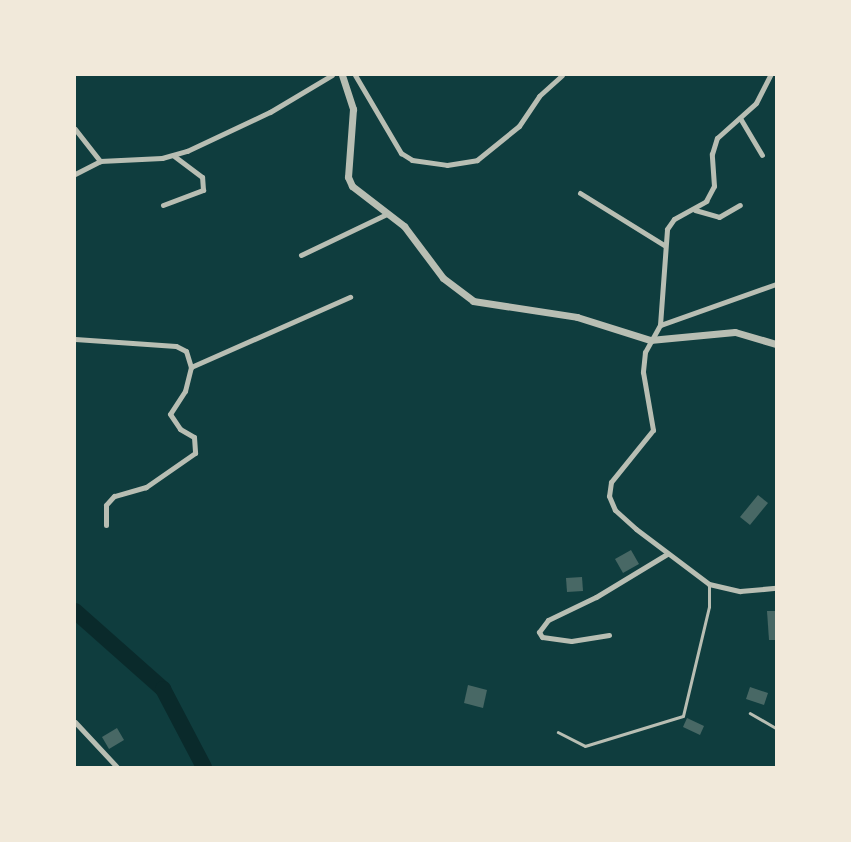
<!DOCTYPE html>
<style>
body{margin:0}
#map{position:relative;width:851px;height:842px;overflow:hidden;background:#0f3d3e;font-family:"PT Sans Narrow",sans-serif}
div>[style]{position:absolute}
.river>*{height:16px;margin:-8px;padding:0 8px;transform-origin:8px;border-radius:8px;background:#0a2a2b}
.building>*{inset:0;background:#486865}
.service>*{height:2.5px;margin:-1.25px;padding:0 1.25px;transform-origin:1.25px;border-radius:1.25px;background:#b8beb3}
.minor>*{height:5px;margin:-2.5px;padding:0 2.5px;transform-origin:2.5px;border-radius:2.5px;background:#b8beb3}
.tertiary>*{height:7px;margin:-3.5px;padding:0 3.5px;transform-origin:3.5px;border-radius:3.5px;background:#b8beb3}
span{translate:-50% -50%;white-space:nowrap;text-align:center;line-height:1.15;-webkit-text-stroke:4px #f1e9da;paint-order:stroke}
.frame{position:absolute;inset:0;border:76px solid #f1e9da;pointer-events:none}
</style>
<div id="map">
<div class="river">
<i style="left:75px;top:611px;width:118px;rotate:41.6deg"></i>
<i style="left:163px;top:689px;width:88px;rotate:62.3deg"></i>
</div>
<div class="building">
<i style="clip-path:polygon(758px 495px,768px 503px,750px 525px,740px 517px)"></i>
<i style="clip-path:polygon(631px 550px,639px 564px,623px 573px,615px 559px)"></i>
<i style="clip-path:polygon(582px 577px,583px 591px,567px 592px,566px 578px)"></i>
<i style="clip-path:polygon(767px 611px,776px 611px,776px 640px,769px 640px)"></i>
<i style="clip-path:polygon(468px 685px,487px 690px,483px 708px,464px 703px)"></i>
<i style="clip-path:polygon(750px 687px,768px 693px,764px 705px,746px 699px)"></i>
<i style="clip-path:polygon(687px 718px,704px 726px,700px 735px,683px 727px)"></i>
<i style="clip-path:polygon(117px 728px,124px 740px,109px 749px,102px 737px)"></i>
</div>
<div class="service">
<i style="left:750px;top:713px;width:30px;rotate:30deg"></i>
<i style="left:558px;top:732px;width:30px;rotate:27deg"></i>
<i style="left:585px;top:746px;width:102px;rotate:-17deg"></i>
<i style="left:683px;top:716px;width:112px;rotate:-76.6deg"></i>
<i style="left:709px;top:607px;width:22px;rotate:-90deg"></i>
</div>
<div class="minor">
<i style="left:355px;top:75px;width:91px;rotate:59.5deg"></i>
<i style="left:401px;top:153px;width:13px;rotate:32deg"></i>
<i style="left:412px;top:160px;width:35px;rotate:8deg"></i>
<i style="left:447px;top:165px;width:30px;rotate:-9deg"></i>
<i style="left:477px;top:160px;width:54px;rotate:-39deg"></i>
<i style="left:519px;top:126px;width:36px;rotate:-56deg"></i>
<i style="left:539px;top:96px;width:31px;rotate:-42deg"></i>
<i style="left:740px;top:118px;width:43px;rotate:59.3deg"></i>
<i style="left:75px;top:129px;width:41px;rotate:52deg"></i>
<i style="left:75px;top:174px;width:28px;rotate:-27deg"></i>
<i style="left:100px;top:161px;width:62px;rotate:-2.8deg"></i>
<i style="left:162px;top:158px;width:26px;rotate:-16deg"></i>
<i style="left:187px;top:151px;width:92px;rotate:-25.2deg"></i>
<i style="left:270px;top:112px;width:72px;rotate:-30.8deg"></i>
<i style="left:580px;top:193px;width:99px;rotate:31.8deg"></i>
<i style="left:163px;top:205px;width:43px;rotate:-20.6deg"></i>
<i style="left:203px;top:190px;width:13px;rotate:-94deg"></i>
<i style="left:202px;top:177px;width:35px;rotate:-143deg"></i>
<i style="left:695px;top:210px;width:25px;rotate:16deg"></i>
<i style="left:719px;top:217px;width:24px;rotate:-30deg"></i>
<i style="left:301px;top:255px;width:95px;rotate:-25.5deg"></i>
<i style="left:776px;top:284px;width:123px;rotate:160.5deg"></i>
<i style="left:660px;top:325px;width:31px;rotate:119deg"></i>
<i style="left:645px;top:352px;width:20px;rotate:96deg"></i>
<i style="left:643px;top:372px;width:59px;rotate:80.2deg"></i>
<i style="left:653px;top:430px;width:67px;rotate:128.9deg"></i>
<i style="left:611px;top:482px;width:14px;rotate:98deg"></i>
<i style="left:609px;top:496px;width:15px;rotate:67deg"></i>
<i style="left:615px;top:510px;width:28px;rotate:42deg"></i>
<i style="left:636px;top:529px;width:91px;rotate:37deg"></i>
<i style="left:709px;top:584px;width:32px;rotate:13deg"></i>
<i style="left:740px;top:591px;width:36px;rotate:-5deg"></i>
<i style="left:660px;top:325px;width:96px;rotate:-85.8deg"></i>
<i style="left:667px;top:229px;width:12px;rotate:-55deg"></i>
<i style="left:674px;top:219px;width:37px;rotate:-29deg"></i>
<i style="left:706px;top:201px;width:17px;rotate:-62deg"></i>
<i style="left:714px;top:186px;width:32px;rotate:-94deg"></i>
<i style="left:712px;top:154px;width:17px;rotate:-73deg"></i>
<i style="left:717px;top:138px;width:52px;rotate:-41.9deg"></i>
<i style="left:756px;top:103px;width:31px;rotate:-63deg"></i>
<i style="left:75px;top:339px;width:101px;rotate:4deg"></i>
<i style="left:176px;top:346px;width:11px;rotate:27deg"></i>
<i style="left:186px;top:351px;width:17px;rotate:73deg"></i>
<i style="left:191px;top:367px;width:25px;rotate:104deg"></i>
<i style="left:185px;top:391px;width:27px;rotate:123deg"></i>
<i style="left:170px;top:414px;width:18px;rotate:56deg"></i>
<i style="left:180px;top:429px;width:16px;rotate:30deg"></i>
<i style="left:194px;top:437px;width:16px;rotate:86deg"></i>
<i style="left:195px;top:453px;width:60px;rotate:145.2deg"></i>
<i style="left:146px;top:487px;width:33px;rotate:164deg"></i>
<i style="left:114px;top:496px;width:12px;rotate:132deg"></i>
<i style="left:106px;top:505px;width:20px;rotate:90deg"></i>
<i style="left:191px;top:367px;width:174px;rotate:-23.8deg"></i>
<i style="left:609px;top:635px;width:38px;rotate:171deg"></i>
<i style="left:571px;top:641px;width:29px;rotate:-172deg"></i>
<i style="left:542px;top:637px;width:6px;rotate:-121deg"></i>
<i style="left:539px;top:632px;width:15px;rotate:-53deg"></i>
<i style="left:548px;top:620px;width:53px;rotate:-25.6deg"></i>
<i style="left:596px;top:597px;width:83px;rotate:-31.2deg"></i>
<i style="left:75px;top:722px;width:62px;rotate:47deg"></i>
</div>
<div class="tertiary">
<i style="left:342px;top:75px;width:36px;rotate:72deg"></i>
<i style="left:353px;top:109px;width:68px;rotate:94.2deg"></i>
<i style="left:348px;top:177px;width:10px;rotate:66deg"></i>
<i style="left:352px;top:186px;width:66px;rotate:37.6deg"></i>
<i style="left:404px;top:226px;width:65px;rotate:53.1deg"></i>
<i style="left:443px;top:278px;width:38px;rotate:37deg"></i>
<i style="left:473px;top:301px;width:105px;rotate:8.7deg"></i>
<i style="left:577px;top:317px;width:77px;rotate:17.5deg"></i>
<i style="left:650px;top:340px;width:85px;rotate:-5.4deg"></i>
<i style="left:735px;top:332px;width:43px;rotate:16.3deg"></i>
</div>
<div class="frame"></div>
</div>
